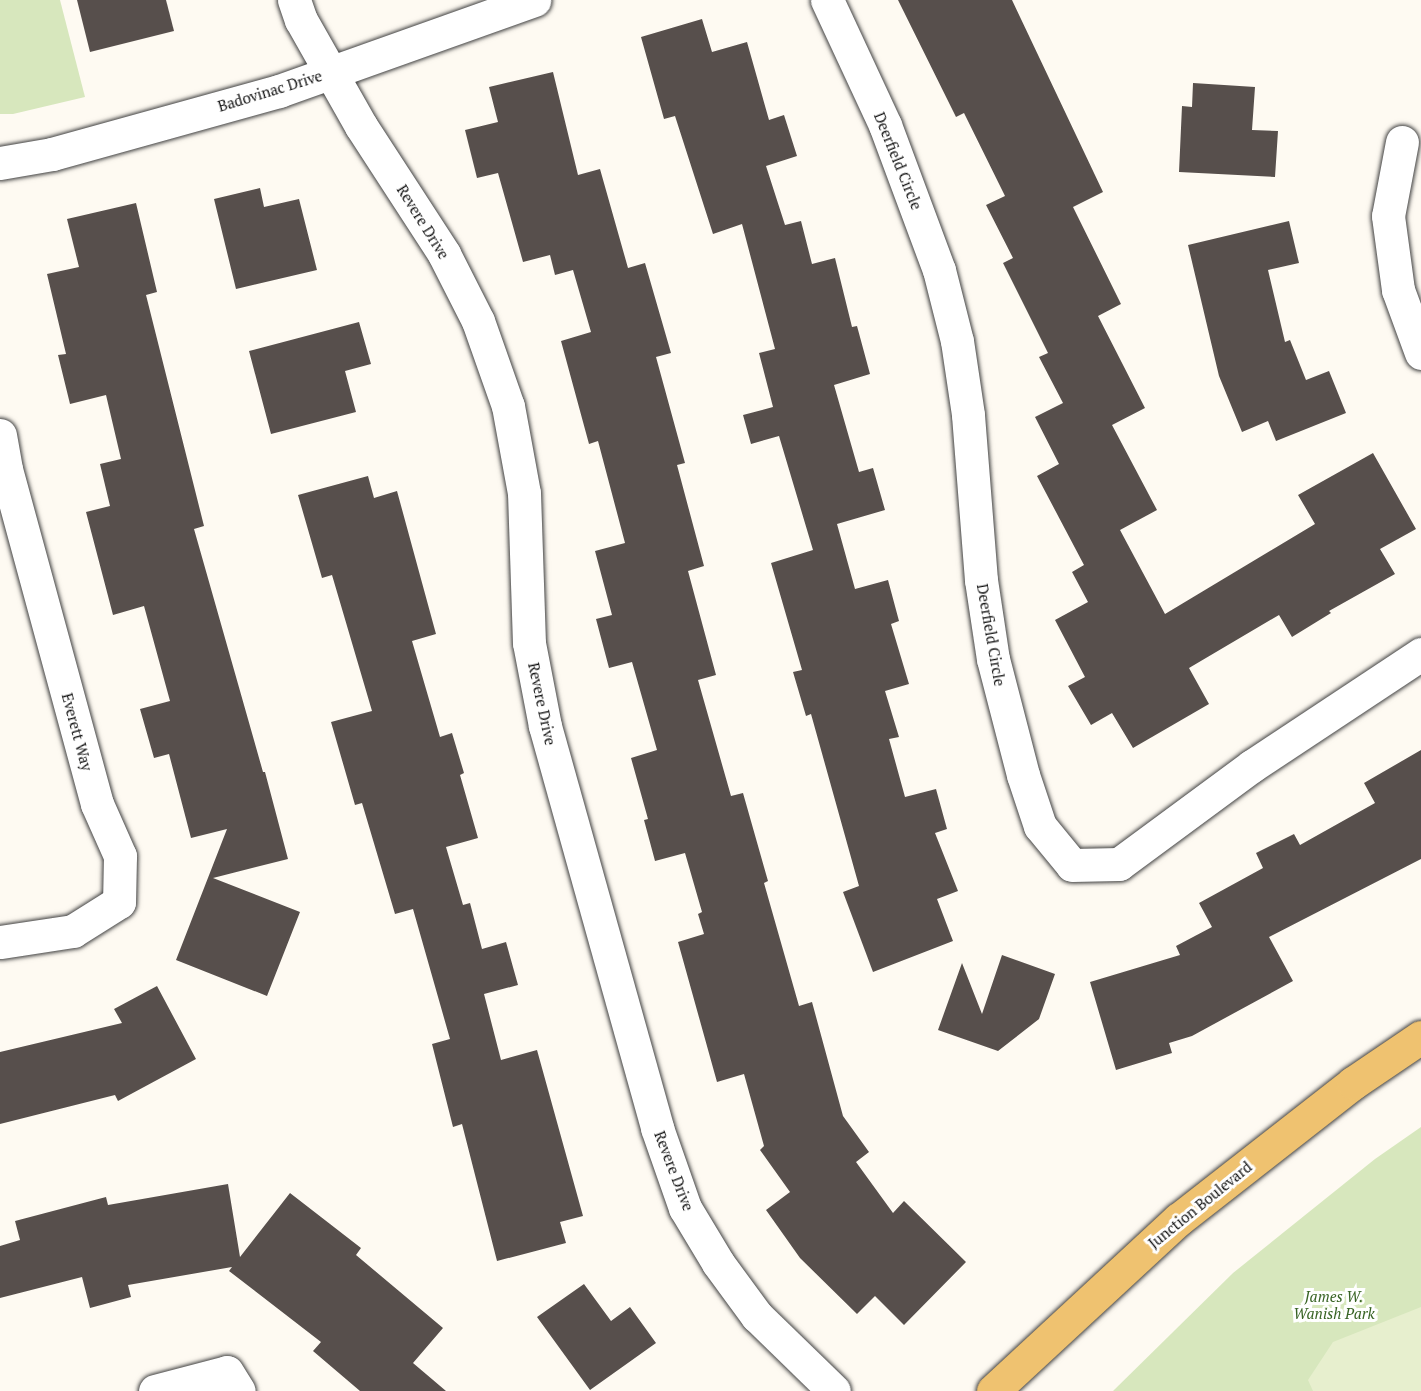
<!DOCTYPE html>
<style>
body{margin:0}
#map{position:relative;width:1421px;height:1391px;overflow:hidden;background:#fefaf2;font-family:"PT Serif",serif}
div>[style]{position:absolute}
.green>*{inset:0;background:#d7e7bd}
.pitch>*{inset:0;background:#e7efce}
.building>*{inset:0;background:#574f4c}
.roads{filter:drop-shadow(0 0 2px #424242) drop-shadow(0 0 2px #424242)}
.minor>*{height:33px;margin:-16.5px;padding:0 16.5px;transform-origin:16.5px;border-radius:16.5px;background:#fff}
.major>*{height:33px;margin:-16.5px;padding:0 16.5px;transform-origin:16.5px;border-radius:16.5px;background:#efc270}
span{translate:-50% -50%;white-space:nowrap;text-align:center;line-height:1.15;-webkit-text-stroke:6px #fff;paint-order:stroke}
.street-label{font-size:15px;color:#0f0f0f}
.park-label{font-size:15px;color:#376323;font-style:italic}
</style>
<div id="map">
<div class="green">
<i style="clip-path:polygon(0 0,60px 0,85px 97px,13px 114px,0 114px)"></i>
<i style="clip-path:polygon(1421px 1127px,1421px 1391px,1113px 1391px,1233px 1273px,1375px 1159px)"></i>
</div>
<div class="pitch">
<i style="clip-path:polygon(1421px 1307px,1421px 1391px,1313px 1391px,1308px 1380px,1333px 1342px)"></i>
</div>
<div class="building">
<i style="clip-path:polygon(77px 0,166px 0,174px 31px,90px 52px)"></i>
<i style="clip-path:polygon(898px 0,1012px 0,1103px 192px,1073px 207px,1121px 304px,1098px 316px,1145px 408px,1112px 425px,1157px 510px,1120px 530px,1165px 614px,1315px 524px,1298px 495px,1373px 453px,1416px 529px,1380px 549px,1395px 574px,1329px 611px,1331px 613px,1292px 637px,1279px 615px,1189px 668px,1209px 704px,1133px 748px,1112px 713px,1091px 725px,1068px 686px,1085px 677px,1055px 620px,1088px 602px,1072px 572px,1084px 565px,1037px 476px,1059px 464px,1035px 417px,1063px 403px,1039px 357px,1048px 353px,1003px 263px,1013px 258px,986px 205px,1005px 196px,964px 113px,956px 117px)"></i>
<i style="clip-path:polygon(702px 19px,712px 52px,747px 42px,769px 120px,784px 115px,797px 156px,766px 166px,785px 225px,801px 221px,812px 264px,835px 258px,852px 327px,857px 326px,870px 374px,834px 385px,859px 472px,873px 468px,885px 510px,837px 524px,855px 589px,888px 580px,899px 621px,891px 624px,909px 684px,885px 691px,899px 737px,889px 739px,905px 797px,936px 789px,947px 829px,935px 833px,958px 891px,937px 899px,953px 941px,873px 972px,843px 892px,859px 886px,811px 714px,806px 716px,793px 672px,802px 670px,771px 563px,813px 550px,779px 436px,751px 444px,743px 415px,773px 407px,759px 353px,775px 349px,742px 224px,713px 234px,675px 116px,664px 119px,641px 37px)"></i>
<i style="clip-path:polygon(553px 72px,578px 175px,600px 169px,628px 268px,645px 263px,671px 353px,656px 357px,685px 463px,677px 465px,704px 566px,688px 571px,716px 675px,698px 680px,731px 796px,743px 793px,768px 881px,764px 883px,799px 1006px,812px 1002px,843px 1116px,869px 1152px,856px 1162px,893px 1213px,904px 1201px,966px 1262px,904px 1325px,875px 1296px,857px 1314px,800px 1258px,766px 1210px,790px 1192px,760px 1150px,764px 1146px,744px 1074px,717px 1082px,678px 942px,704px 934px,698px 914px,702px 912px,685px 853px,655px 861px,644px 820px,648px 819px,631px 758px,657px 750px,632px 662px,609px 668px,596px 619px,612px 615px,595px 551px,625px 543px,598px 441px,589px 444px,561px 341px,591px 332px,573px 270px,555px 275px,550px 255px,523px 262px,498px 173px,477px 178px,465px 130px,498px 122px,489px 87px)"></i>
<i style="clip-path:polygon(1193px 83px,1255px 87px,1252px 130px,1278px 131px,1275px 177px,1179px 172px,1182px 106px,1192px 107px)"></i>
<i style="clip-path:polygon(260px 188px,264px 207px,299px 199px,317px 270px,236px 289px,214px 199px)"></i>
<i style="clip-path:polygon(136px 203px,157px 292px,146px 295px,204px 526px,194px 529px,263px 772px,265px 772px,288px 859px,213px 878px,300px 912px,267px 996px,176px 960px,227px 829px,191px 838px,169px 754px,154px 758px,140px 709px,170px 701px,144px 606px,113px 615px,86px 512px,110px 506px,100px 464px,121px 459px,106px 395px,70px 404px,58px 355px,66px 354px,47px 274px,79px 267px,67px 219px)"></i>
<i style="clip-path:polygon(1289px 221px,1299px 263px,1268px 270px,1285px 342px,1290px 340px,1306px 380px,1329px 371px,1346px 413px,1276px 441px,1268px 421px,1242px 432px,1219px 376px,1188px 245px)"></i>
<i style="clip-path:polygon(359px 322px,371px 364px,345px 371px,356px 412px,271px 434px,249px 351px)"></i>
<i style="clip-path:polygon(368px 476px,374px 498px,397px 491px,436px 634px,412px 641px,440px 737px,452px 733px,464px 773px,460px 775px,478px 838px,446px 847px,463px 905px,470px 903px,482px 949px,506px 942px,518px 985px,484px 994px,501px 1060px,537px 1050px,583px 1216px,560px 1222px,566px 1243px,497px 1261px,462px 1124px,453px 1127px,432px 1044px,450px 1039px,413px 909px,395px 914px,362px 803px,355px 805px,331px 722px,372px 711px,332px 575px,322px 578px,298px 495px)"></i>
<i style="clip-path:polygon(1421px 750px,1421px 859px,1269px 937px,1293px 981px,1192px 1036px,1169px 1043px,1172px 1053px,1116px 1070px,1090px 982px,1180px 955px,1176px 946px,1212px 927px,1199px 903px,1263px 868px,1256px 853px,1294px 834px,1300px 845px,1375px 803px,1364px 783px)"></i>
<i style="clip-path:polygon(1002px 955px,1055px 974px,1039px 1019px,998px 1051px,938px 1030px,962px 963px,982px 1014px)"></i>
<i style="clip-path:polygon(157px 986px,196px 1059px,118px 1101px,115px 1095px,0 1124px,0 1052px,122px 1023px,114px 1009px)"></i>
<i style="clip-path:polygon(228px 1184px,240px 1257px,290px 1193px,361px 1248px,356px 1255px,443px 1328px,413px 1363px,446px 1391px,360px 1391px,313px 1351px,321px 1342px,229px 1271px,232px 1267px,128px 1285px,131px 1297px,90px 1308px,82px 1277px,0 1298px,0 1246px,20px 1240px,15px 1221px,106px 1197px,108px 1205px)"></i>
<i style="clip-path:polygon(584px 1284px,611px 1321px,630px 1307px,656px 1343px,590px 1390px,537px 1317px)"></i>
</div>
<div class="roads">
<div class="minor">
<i style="left:294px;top:0;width:21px;rotate:71deg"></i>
<i style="left:301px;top:20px;width:122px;rotate:60.5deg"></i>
<i style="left:361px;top:126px;width:153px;rotate:57deg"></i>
<i style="left:444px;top:254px;width:75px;rotate:63.1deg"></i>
<i style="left:478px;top:321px;width:90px;rotate:70.6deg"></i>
<i style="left:508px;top:406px;width:88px;rotate:79.6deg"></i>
<i style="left:524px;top:493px;width:150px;rotate:88.1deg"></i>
<i style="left:529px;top:643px;width:85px;rotate:79.1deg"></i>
<i style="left:545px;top:726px;width:417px;rotate:74.4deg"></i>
<i style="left:657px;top:1128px;width:85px;rotate:70.7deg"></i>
<i style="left:685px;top:1208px;width:64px;rotate:59deg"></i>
<i style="left:718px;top:1263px;width:66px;rotate:53.7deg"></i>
<i style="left:757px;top:1316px;width:107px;rotate:44.2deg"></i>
<i style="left:827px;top:0;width:138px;rotate:65.1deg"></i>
<i style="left:885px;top:125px;width:155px;rotate:69.6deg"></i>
<i style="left:939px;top:270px;width:73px;rotate:75.8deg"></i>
<i style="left:957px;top:341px;width:75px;rotate:81.5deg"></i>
<i style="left:968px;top:415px;width:166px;rotate:85.5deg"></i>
<i style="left:981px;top:580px;width:80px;rotate:81.4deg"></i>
<i style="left:993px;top:659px;width:120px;rotate:75.5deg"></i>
<i style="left:1023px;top:775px;width:54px;rotate:71.6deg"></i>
<i style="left:1040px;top:826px;width:50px;rotate:50.6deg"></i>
<i style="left:1072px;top:865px;width:47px;rotate:-1.2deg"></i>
<i style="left:1119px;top:864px;width:165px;rotate:-36.4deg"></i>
<i style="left:1252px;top:766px;width:203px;rotate:-33.5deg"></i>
<i style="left:1402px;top:142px;width:75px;rotate:100.7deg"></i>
<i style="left:1388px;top:216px;width:75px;rotate:82.3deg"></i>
<i style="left:1398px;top:290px;width:67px;rotate:69.9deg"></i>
<i style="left:0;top:163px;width:53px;rotate:-9.8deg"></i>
<i style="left:52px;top:154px;width:236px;rotate:-15.5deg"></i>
<i style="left:279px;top:91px;width:271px;rotate:-19.6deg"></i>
<i style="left:0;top:435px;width:35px;rotate:80deg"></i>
<i style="left:6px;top:469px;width:347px;rotate:74.8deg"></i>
<i style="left:97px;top:804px;width:57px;rotate:66.1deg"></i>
<i style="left:120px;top:856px;width:46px;rotate:91.2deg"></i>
<i style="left:119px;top:902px;width:54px;rotate:147.8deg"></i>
<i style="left:73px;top:931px;width:74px;rotate:171.4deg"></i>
<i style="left:155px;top:1391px;width:74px;rotate:-14.8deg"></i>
<i style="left:227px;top:1372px;width:22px;rotate:58deg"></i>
</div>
<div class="major">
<i style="left:993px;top:1391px;width:253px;rotate:-42.8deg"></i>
<i style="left:1179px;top:1219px;width:221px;rotate:-38deg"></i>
<i style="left:1353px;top:1083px;width:82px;rotate:-34.1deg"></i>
</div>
</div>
<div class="street-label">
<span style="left:270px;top:91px;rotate:-17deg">Badovinac Drive</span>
<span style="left:898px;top:161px;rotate:68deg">Deerfield Circle</span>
<span style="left:423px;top:222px;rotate:58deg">Revere Drive</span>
<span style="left:991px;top:635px;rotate:80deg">Deerfield Circle</span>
<span style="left:542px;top:704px;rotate:78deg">Revere Drive</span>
<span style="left:77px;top:732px;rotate:75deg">Everett Way</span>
<span style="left:674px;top:1171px;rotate:69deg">Revere Drive</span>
<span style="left:1200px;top:1205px;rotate:-39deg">Junction Boulevard</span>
</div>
<div class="park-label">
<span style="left:1334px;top:1305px">James W.<br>Wanish Park</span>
</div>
</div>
